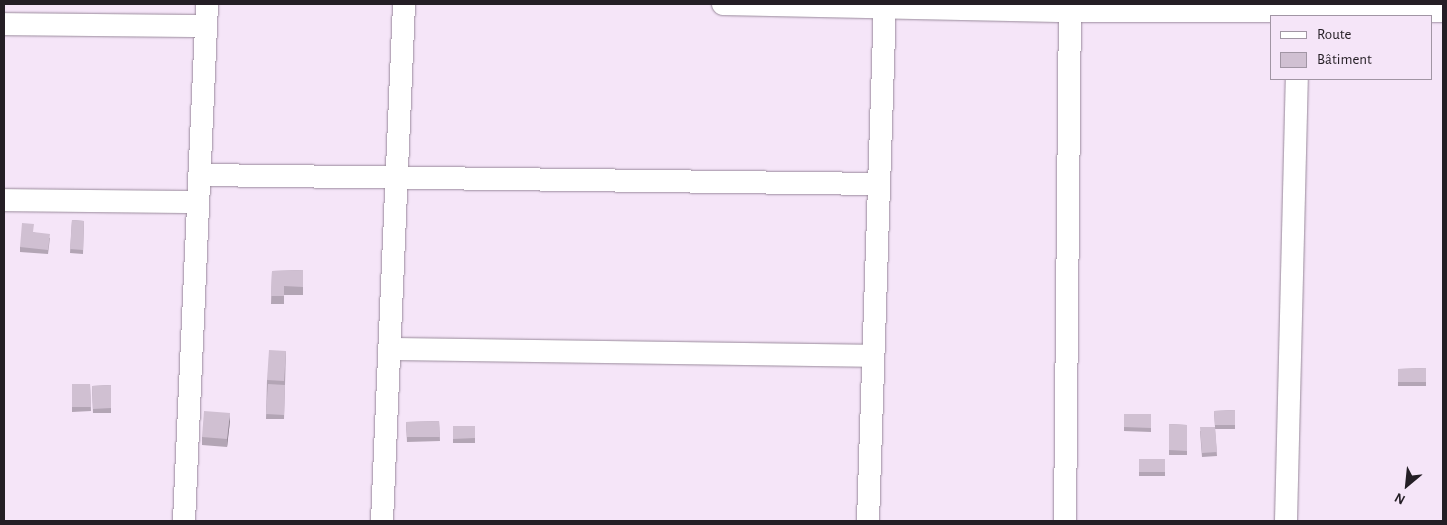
<!DOCTYPE html>
<meta charset="utf-8">
<style>
body{margin:0}
#map{position:relative;width:1447px;height:525px;overflow:hidden;background:#f5e5f8;font-family:"Alegreya Sans",sans-serif}
div>[style]{position:absolute}
.roads{filter:drop-shadow(0 0 1px #998a9b) drop-shadow(0 0 1px #998a9b)}
.minor>*{height:22px;margin:-11px;padding:0 11px;transform-origin:11px;border-radius:11px;background:#fff}
.wall>*{inset:0;background:#b3a5b5}
.shaded-wall>*{inset:0;background:#928693}
.building>*{inset:0;background:#d0c0d2}
span{translate:-50% -50%;white-space:nowrap;text-align:center;line-height:1.15;-webkit-text-stroke:5px #f5e5f8;paint-order:stroke}
.frame{position:absolute;inset:0;border:5px solid #241e25;pointer-events:none}
.legend{position:absolute;left:1270px;top:15px;width:162px;height:65px;box-sizing:border-box;background:#f5e5f8;border:1px solid #a195a4;margin:0;padding:6px 9px;list-style:none;font-size:15px;color:#241e25}
.legend li{display:flex;align-items:center;gap:10px;height:25px}
.legend b{width:25px;border:1px solid #a195a4}
.north{position:absolute;left:1382px;top:460px;width:50px;height:50px;-webkit-text-stroke:4px #f5e5f8;paint-order:stroke;rotate:208deg;font-size:14px;font-weight:700;line-height:20px;text-align:center;color:#241e25}
.north::after{content:'';display:block;margin:auto;width:18px;height:22px;background:#241e25;clip-path:polygon(50% 0,100% 100%,50% 72%,0 100%)}
</style>
<div id="map">
<div class="roads">
<div class="minor">
<i style="left:723px;top:4px;width:347px;rotate:1.2deg"></i>
<i style="left:1070px;top:11px;width:373px"></i>
<i style="left:4px;top:24px;width:202px;rotate:0.6deg"></i>
<i style="left:200px;top:175px;width:679px;rotate:0.76deg"></i>
<i style="left:4px;top:200px;width:194px;rotate:0.6deg"></i>
<i style="left:389px;top:349px;width:484px;rotate:0.8deg"></i>
<i style="left:184px;top:521px;width:518px;rotate:-87.45deg"></i>
<i style="left:382px;top:521px;width:517px;rotate:-87.56deg"></i>
<i style="left:868px;top:521px;width:517px;rotate:-88.12deg"></i>
<i style="left:1065px;top:521px;width:517px;rotate:-89.45deg"></i>
<i style="left:1286px;top:521px;width:442px;rotate:-88.6deg"></i>
</div>
</div>
<div class="wall">
<i style="clip-path:polygon(72px 220px,84px 221px,83px 254px,70px 253px)"></i>
<i style="clip-path:polygon(33px 232px,50px 238px,48px 254px,20px 252px,20px 247px)"></i>
<i style="clip-path:polygon(303px 270px,303px 295px,284px 295px,284px 304px,271px 304px,272px 271px)"></i>
<i style="clip-path:polygon(286px 351px,284px 419px,266px 419px,267px 380px)"></i>
<i style="clip-path:polygon(1426px 368px,1426px 386px,1398px 386px,1398px 369px)"></i>
<i style="clip-path:polygon(72px 384px,90px 384px,91px 411px,72px 412px)"></i>
<i style="clip-path:polygon(111px 385px,111px 413px,93px 413px,92px 386px)"></i>
<i style="clip-path:polygon(1235px 410px,1235px 429px,1215px 429px,1217px 456px,1202px 457px,1200px 431px,1215px 427px,1214px 411px)"></i>
<i style="clip-path:polygon(1124px 414px,1151px 414px,1151px 432px,1124px 431px)"></i>
<i style="clip-path:polygon(230px 421px,227px 447px,202px 445px,202px 437px)"></i>
<i style="clip-path:polygon(439px 421px,440px 441px,407px 442px,406px 422px)"></i>
<i style="clip-path:polygon(1169px 424px,1187px 425px,1187px 455px,1169px 455px)"></i>
<i style="clip-path:polygon(453px 426px,475px 426px,475px 443px,453px 443px)"></i>
<i style="clip-path:polygon(1139px 459px,1165px 459px,1165px 476px,1139px 476px)"></i>
</div>
<div class="shaded-wall">
<i style="clip-path:polygon(230px 413px,230px 421px,227px 447px,227px 439px)"></i>
</div>
<div class="building">
<i style="clip-path:polygon(72px 220px,84px 221px,83px 250px,70px 249px)"></i>
<i style="clip-path:polygon(22px 223px,34px 224px,33px 232px,50px 234px,48px 250px,20px 247px)"></i>
<i style="clip-path:polygon(303px 270px,303px 287px,284px 286px,284px 296px,271px 296px,272px 271px)"></i>
<i style="clip-path:polygon(269px 350px,286px 351px,284px 381px,267px 380px)"></i>
<i style="clip-path:polygon(1426px 368px,1426px 382px,1398px 382px,1398px 369px)"></i>
<i style="clip-path:polygon(72px 384px,90px 384px,91px 407px,72px 407px)"></i>
<i style="clip-path:polygon(268px 384px,285px 385px,284px 415px,266px 414px)"></i>
<i style="clip-path:polygon(111px 385px,111px 408px,93px 409px,92px 386px)"></i>
<i style="clip-path:polygon(1235px 410px,1235px 425px,1215px 425px,1214px 411px)"></i>
<i style="clip-path:polygon(204px 411px,230px 413px,227px 439px,202px 437px)"></i>
<i style="clip-path:polygon(1124px 414px,1151px 414px,1151px 428px,1124px 427px)"></i>
<i style="clip-path:polygon(439px 421px,440px 437px,407px 437px,406px 422px)"></i>
<i style="clip-path:polygon(1169px 424px,1187px 425px,1187px 451px,1169px 450px)"></i>
<i style="clip-path:polygon(453px 426px,475px 426px,475px 438px,453px 439px)"></i>
<i style="clip-path:polygon(1200px 427px,1215px 427px,1217px 452px,1202px 453px)"></i>
<i style="clip-path:polygon(1139px 459px,1165px 459px,1165px 472px,1139px 472px)"></i>
</div>
<div class="frame"></div>
<ul class="legend">
<li><b style="height:6px;background:#fff"></b>Route</li>
<li><b style="height:14px;background:#d0c0d2"></b>Bâtiment</li>
</ul>
<div class="north">N</div>
</div>
